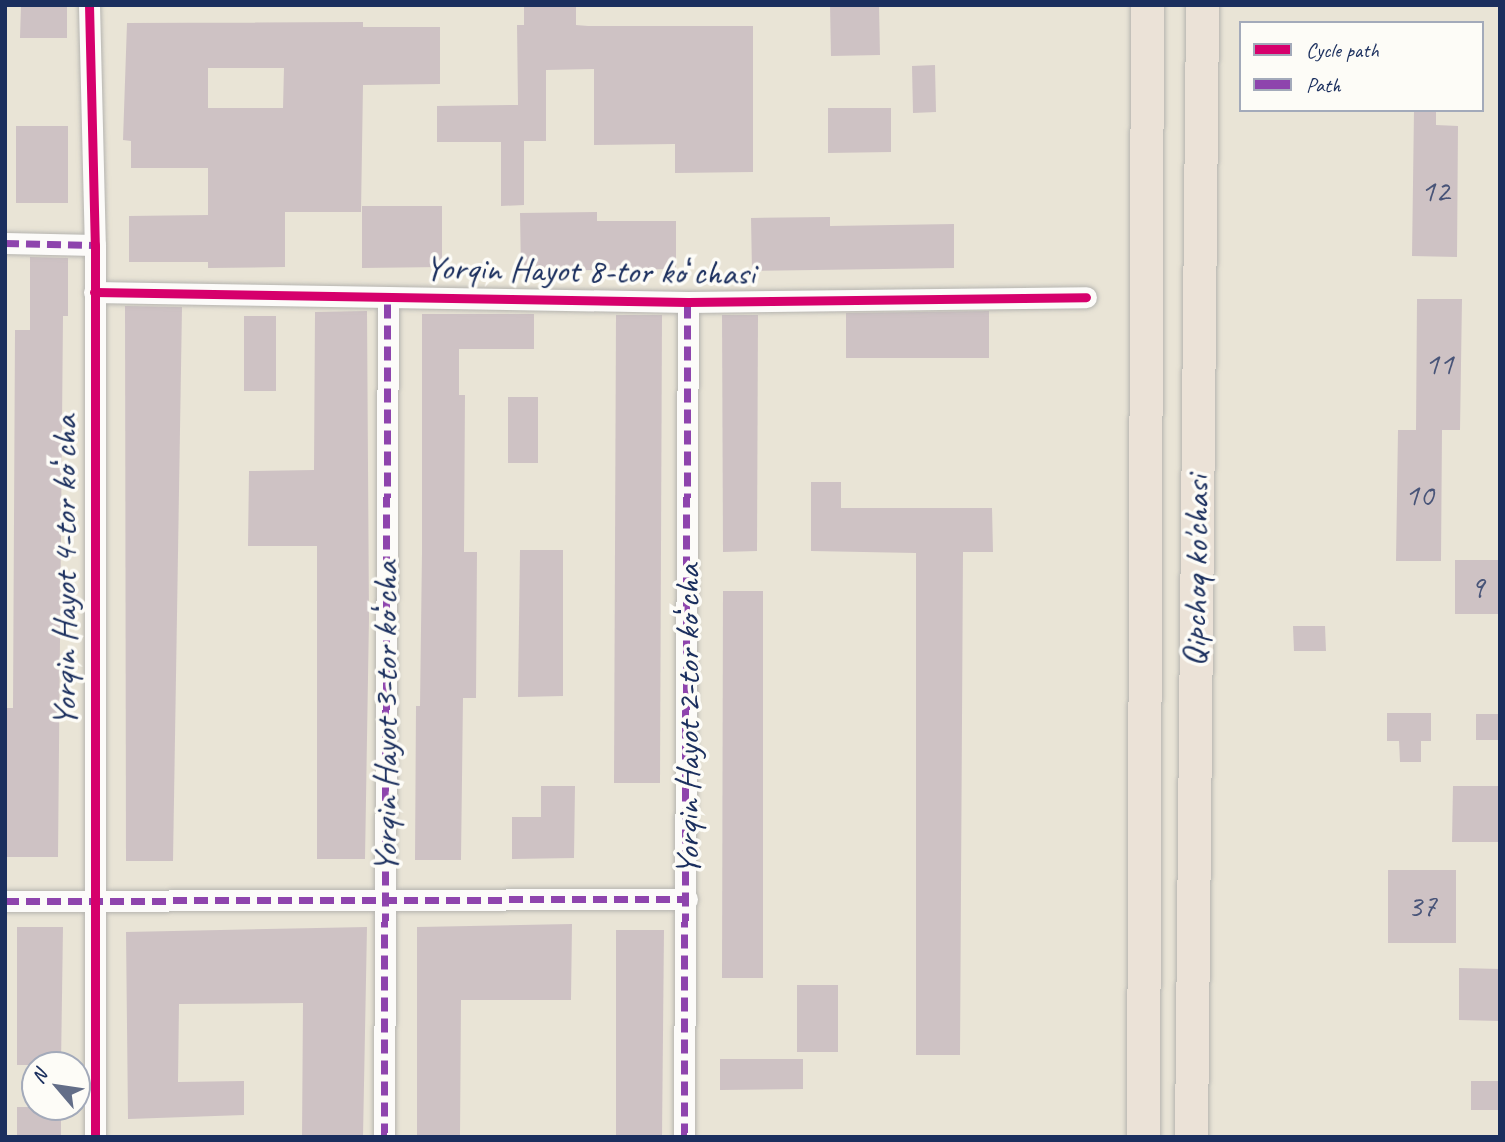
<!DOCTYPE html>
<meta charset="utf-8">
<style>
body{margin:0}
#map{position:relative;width:1505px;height:1142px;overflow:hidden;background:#e9e4d6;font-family:Caveat,sans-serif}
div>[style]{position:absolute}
.building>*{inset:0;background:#cec2c4}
.roads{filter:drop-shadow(0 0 2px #b5b4b0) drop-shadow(0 0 2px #b5b4b0)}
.minor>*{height:21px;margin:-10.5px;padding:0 10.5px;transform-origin:10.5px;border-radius:10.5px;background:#fcfbf9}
.primary>*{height:33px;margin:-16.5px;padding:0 16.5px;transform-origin:16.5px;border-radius:16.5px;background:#ebe2d7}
.quiet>*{height:7px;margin-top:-3.5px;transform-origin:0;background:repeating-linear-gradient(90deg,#8e44ad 0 14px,transparent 0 21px)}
.cycleway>*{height:9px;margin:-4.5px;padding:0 4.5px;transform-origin:4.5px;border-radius:4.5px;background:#d6006c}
span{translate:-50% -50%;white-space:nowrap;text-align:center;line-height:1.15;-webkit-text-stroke:7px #fdfcf7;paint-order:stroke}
.number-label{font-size:32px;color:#485478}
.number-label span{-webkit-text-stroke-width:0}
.street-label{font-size:35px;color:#1b2f5e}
.frame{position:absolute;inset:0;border:7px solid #1b2f5e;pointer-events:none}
.legend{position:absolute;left:1239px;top:21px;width:245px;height:91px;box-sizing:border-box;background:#fdfcf7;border:2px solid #a3aaba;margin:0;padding:9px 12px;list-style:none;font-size:21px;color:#1b2f5e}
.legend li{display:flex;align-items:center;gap:14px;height:35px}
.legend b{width:35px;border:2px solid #a3aaba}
.north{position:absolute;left:21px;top:1051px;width:70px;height:70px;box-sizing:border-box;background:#fdfcf7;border:2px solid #a3aaba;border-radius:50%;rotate:299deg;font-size:19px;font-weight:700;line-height:28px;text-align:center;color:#1b2f5e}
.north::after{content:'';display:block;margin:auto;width:24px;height:32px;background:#636e88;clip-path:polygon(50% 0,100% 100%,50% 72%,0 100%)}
</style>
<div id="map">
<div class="building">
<i style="clip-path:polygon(21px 5px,67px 5px,67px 38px,20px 38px)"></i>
<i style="clip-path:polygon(524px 5px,576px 5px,576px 25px,588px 26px,753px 26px,753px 172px,675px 173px,675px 144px,594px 145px,594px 69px,546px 70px,546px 141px,524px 141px,524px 205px,501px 206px,501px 142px,437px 142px,437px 106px,518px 105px,517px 25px,524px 25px)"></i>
<i style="clip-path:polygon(830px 5px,879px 5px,880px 55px,831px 56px)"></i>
<i style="clip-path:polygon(evenodd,363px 22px,363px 27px,440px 27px,440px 84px,363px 85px,361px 212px,285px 212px,285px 267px,208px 268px,208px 262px,129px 262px,129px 216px,208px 215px,208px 168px,131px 168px,131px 141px,123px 140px,127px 23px,363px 22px,208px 68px,284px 68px,283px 108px,208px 108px,208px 68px)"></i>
<i style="clip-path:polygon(935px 65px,936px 112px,913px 113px,912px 66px)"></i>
<i style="clip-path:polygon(828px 108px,891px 108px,891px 152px,828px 153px)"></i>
<i style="clip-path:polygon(1414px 110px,1436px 110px,1436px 125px,1458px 126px,1457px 257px,1412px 256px)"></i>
<i style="clip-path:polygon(16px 126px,68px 126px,68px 203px,16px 203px)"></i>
<i style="clip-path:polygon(362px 206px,442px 206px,442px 267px,362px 268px)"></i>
<i style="clip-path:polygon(597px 212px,597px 221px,676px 221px,676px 269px,521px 271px,520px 213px)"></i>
<i style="clip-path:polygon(830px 217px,830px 226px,954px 224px,954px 268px,752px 271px,751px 218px)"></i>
<i style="clip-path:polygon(30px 257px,68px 258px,68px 316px,63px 316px,58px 857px,6px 857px,7px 708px,13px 708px,15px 330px,30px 330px)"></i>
<i style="clip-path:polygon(1417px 299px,1462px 299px,1460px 430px,1442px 430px,1441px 561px,1396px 561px,1398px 430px,1416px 430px)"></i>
<i style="clip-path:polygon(125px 306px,182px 307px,173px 861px,126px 861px)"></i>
<i style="clip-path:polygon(367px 311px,369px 618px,365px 859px,317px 859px,317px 546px,248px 546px,249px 471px,314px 470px,315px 312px)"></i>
<i style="clip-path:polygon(989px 311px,989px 358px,846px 358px,846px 313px)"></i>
<i style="clip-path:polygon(422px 314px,534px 314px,534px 349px,459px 349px,459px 395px,465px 395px,464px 552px,477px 552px,476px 698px,463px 698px,461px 860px,415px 860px,416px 706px,420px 706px,422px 552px)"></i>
<i style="clip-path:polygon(616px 315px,662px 315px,660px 783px,614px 783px)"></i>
<i style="clip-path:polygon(722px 315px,758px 315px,757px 551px,723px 552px)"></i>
<i style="clip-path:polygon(244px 316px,276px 316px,276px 391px,244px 391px)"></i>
<i style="clip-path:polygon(508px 397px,538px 397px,538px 463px,508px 463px)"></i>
<i style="clip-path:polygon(811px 482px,841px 482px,841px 508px,992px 508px,993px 552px,963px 552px,960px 1055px,916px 1055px,916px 553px,811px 551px)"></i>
<i style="clip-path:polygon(520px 550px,563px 550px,563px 696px,518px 697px)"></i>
<i style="clip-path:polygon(1455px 560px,1500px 560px,1500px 614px,1455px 614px)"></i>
<i style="clip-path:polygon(723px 591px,763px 591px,763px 978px,722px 978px)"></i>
<i style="clip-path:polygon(1293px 626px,1325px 626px,1326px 651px,1294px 651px)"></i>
<i style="clip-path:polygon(1387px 713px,1431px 713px,1431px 741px,1421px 741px,1421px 762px,1400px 762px,1399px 741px,1387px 741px)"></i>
<i style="clip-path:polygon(1476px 714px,1500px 714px,1500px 740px,1476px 740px)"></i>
<i style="clip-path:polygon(541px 786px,575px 786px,574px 858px,512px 859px,512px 817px,541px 817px)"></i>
<i style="clip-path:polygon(1453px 786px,1500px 786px,1500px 842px,1452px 842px)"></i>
<i style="clip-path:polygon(1388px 870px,1456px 870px,1456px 943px,1388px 943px)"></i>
<i style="clip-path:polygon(572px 924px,571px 1000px,461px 1000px,460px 1137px,417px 1137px,417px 927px)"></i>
<i style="clip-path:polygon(17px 927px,63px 927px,61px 1065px,17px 1065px)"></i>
<i style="clip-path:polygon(367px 927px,363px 1137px,302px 1137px,303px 1003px,179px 1004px,178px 1082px,244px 1081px,244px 1115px,128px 1119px,126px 932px)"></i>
<i style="clip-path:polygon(616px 930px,664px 930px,662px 1137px,616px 1137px)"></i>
<i style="clip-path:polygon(1459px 968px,1500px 969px,1500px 1021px,1459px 1020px)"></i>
<i style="clip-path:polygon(797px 985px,838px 985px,838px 1052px,797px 1052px)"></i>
<i style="clip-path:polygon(720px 1059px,803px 1059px,803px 1089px,720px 1090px)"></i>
<i style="clip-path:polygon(1471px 1081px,1500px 1081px,1500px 1110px,1471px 1110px)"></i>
<i style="clip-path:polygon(17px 1107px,61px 1107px,61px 1137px,17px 1137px)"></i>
</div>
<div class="roads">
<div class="minor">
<i style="left:89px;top:5px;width:240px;rotate:88.6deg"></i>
<i style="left:95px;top:245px;width:892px;rotate:90deg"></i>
<i style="left:5px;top:243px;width:90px;rotate:1.3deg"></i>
<i style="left:94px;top:292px;width:594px;rotate:0.96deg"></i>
<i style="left:688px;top:302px;width:398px;rotate:-0.7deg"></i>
<i style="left:5px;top:901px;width:682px;rotate:-0.17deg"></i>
<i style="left:384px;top:1137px;width:840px;rotate:-89.73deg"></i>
<i style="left:684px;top:1137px;width:835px;rotate:-89.73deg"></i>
</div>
<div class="primary">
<i style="left:1143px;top:1137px;width:1132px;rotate:-89.8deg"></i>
<i style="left:1191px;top:1137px;width:1132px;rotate:-89.44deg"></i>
</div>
</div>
<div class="quiet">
<i style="left:5px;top:243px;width:90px;rotate:1.3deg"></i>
<i style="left:5px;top:901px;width:682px;rotate:-0.17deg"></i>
<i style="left:384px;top:1137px;width:840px;rotate:-89.73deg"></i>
<i style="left:684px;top:1137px;width:835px;rotate:-89.73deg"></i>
</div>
<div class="cycleway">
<i style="left:89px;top:5px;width:240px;rotate:88.6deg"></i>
<i style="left:95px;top:245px;width:892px;rotate:90deg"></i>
<i style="left:94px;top:292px;width:594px;rotate:0.96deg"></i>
<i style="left:688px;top:302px;width:398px;rotate:-0.7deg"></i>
</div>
<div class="number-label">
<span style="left:1435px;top:191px">12</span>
<span style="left:1439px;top:364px">11</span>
<span style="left:1419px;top:495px">10</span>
<span style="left:1477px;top:587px">9</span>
<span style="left:1422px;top:906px">37</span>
</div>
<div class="street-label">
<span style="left:590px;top:271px;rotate:1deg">Yorqin Hayot 8-tor koʻchasi</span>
<span style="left:65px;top:571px;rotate:-90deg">Yorqin Hayot 4-tor koʻcha</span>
<span style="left:1196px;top:571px;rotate:-89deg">Qipchoq ko'chasi</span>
<span style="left:386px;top:717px;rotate:-90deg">Yorqin Hayot 3-tor koʻcha</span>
<span style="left:688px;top:720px;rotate:-90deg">Yorqin Hayot 2-tor koʻcha</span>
</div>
<div class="frame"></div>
<ul class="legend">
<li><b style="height:9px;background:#d6006c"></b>Cycle path</li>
<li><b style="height:9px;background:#8e44ad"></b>Path</li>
</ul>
<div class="north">N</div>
</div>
